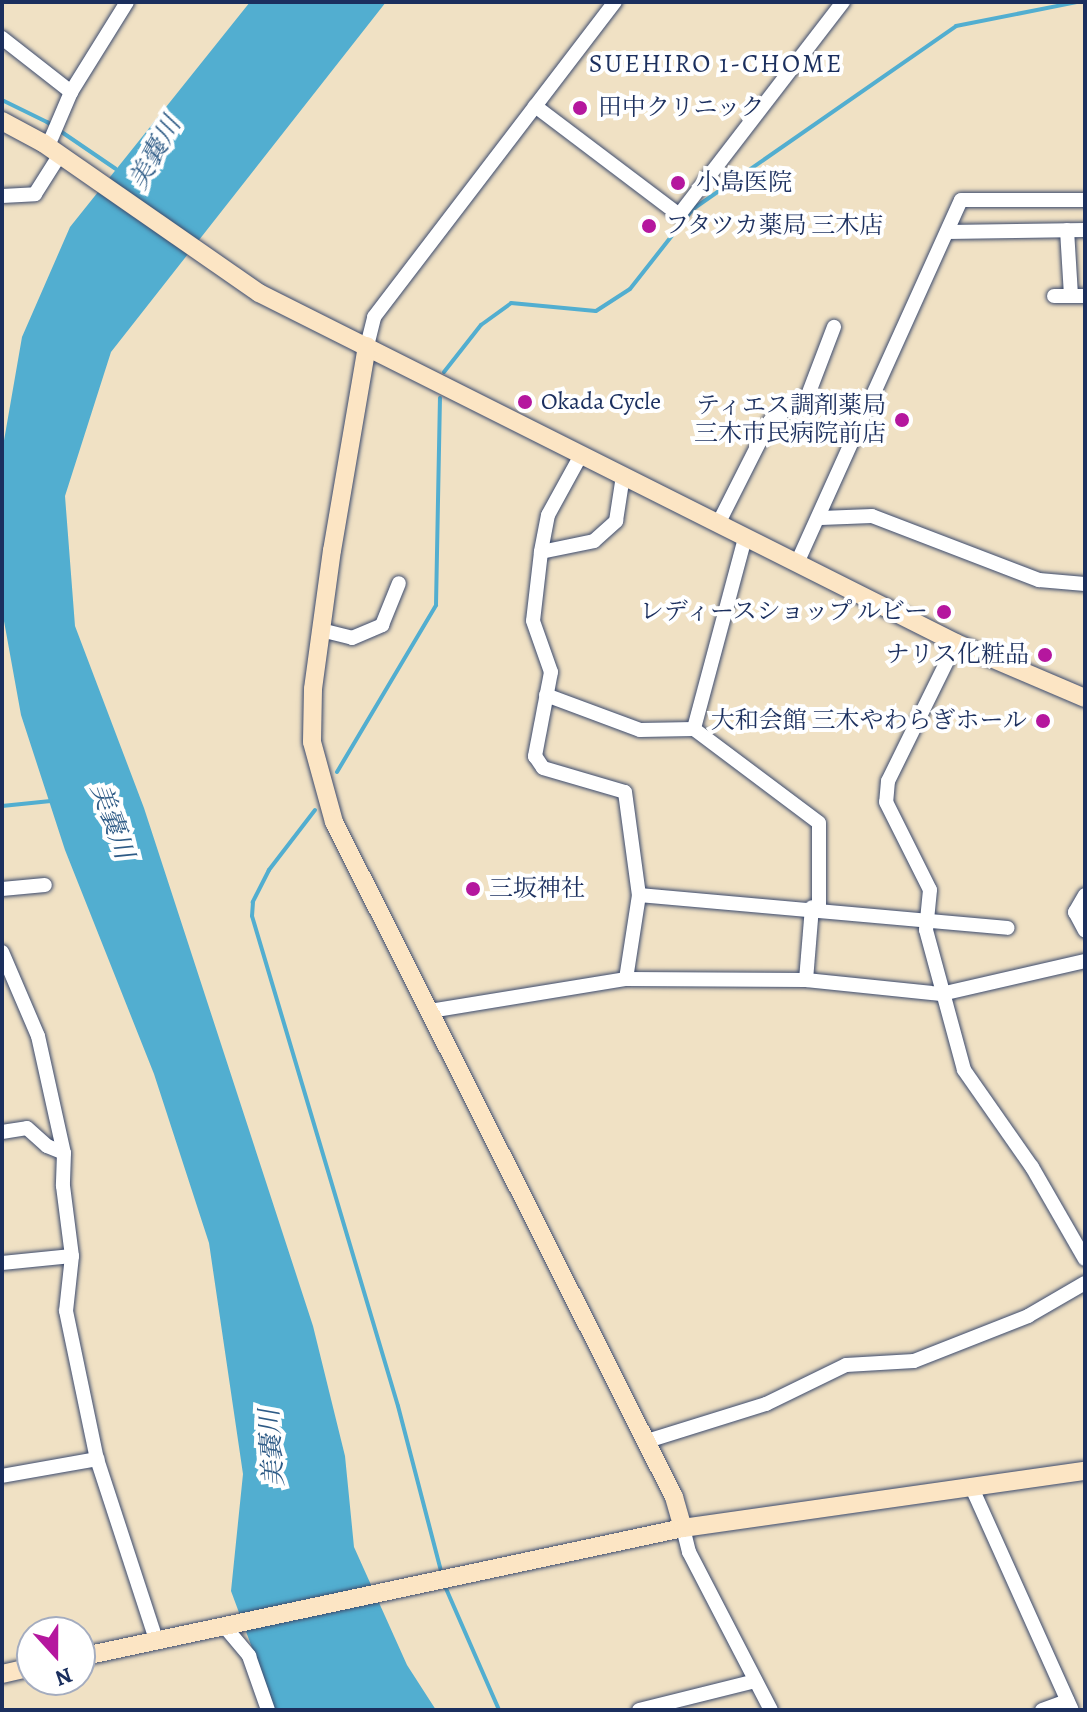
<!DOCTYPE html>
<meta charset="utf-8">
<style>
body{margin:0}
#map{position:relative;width:1087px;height:1712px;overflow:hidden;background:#f0e1c4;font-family:Alegreya,"Noto Serif JP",serif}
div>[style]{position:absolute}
.water>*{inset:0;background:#52aed0}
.stream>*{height:4px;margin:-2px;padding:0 2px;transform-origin:2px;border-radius:2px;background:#52aed0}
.roads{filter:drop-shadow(0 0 2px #3b4a6d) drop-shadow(0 0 2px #3b4a6d)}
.street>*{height:14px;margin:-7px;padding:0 7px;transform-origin:7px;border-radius:7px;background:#fff}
.secondary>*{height:18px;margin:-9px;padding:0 9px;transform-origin:9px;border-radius:9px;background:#fce5c4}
.dots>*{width:22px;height:22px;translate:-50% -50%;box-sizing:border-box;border:4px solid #fff;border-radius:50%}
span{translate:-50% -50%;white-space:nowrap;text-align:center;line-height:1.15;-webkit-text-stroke:8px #fff;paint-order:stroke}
.poi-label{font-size:24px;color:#1b2f5e}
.left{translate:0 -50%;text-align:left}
.right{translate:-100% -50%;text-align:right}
.neighbourhood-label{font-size:26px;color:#1b2f5e;letter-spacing:2px}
.water-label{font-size:26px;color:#2e5b86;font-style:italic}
.frame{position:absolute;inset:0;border:4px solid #1b2f5e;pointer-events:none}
.north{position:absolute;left:16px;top:1616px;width:80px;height:80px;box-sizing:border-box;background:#fff;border:2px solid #a4acbf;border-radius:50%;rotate:159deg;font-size:22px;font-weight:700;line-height:32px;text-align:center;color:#1b2f5e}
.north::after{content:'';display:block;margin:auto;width:28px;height:36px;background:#b5179e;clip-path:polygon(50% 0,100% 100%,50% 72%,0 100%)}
</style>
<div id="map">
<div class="water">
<i style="clip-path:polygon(250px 2px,386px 2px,111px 352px,65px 496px,75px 626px,144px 808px,313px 1326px,345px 1456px,354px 1547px,407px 1665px,436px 1710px,275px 1710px,231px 1591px,243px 1474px,209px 1243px,154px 1074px,65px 850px,21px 715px,2px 610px,2px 452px,22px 337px,70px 227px)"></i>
</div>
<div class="stream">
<i style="left:2px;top:100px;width:50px;rotate:26.1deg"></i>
<i style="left:47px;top:122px;width:83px;rotate:34.3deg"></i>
<i style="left:444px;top:372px;width:60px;rotate:-51.8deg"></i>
<i style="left:481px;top:325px;width:37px;rotate:-36deg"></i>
<i style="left:511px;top:303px;width:85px;rotate:5.4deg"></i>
<i style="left:596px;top:311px;width:40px;rotate:-32.9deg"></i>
<i style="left:630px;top:289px;width:102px;rotate:-51.8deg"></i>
<i style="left:693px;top:209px;width:320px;rotate:-34.8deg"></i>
<i style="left:956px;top:26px;width:123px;rotate:-11.2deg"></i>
<i style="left:337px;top:772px;width:194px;rotate:-59.3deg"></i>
<i style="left:436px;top:605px;width:207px;rotate:-88.9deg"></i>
<i style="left:2px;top:806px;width:49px;rotate:-5.8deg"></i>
<i style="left:315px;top:810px;width:76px;rotate:127.5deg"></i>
<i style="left:269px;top:870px;width:36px;rotate:117deg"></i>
<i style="left:253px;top:902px;width:14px;rotate:94deg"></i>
<i style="left:252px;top:916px;width:511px;rotate:73.41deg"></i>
<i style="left:398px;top:1406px;width:175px;rotate:75.4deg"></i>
<i style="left:444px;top:1584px;width:137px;rotate:66.4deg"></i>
</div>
<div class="roads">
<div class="street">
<i style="left:2px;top:38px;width:88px;rotate:38deg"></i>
<i style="left:535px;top:106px;width:181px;rotate:37.1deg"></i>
<i style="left:679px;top:215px;width:269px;rotate:-52.4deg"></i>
<i style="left:48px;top:146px;width:59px;rotate:-66.9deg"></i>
<i style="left:71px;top:92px;width:106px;rotate:-58.1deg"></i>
<i style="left:2px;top:196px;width:33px;rotate:-3deg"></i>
<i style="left:35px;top:194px;width:45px;rotate:-57.7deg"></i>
<i style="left:1067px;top:230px;width:66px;rotate:86.5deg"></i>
<i style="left:947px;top:232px;width:138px;rotate:-0.8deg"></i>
<i style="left:1054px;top:296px;width:31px"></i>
<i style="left:367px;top:346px;width:30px;rotate:-76deg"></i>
<i style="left:374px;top:317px;width:397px;rotate:-52.6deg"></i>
<i style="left:581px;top:455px;width:68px;rotate:118.8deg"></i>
<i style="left:548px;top:515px;width:38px;rotate:101deg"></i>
<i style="left:541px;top:552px;width:69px;rotate:96.6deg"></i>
<i style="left:533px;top:621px;width:54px;rotate:70.6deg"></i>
<i style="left:551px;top:672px;width:86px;rotate:100.8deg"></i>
<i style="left:535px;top:756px;width:14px;rotate:56deg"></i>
<i style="left:543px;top:768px;width:85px;rotate:16.3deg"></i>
<i style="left:625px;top:792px;width:104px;rotate:82.3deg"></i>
<i style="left:639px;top:895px;width:85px;rotate:98.8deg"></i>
<i style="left:821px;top:518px;width:51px;rotate:-2.2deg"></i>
<i style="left:872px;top:516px;width:179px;rotate:21deg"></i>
<i style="left:1039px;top:580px;width:46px;rotate:5deg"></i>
<i style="left:718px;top:524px;width:115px;rotate:-63.2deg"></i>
<i style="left:770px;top:421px;width:46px;rotate:-34.4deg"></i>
<i style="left:808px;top:395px;width:73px;rotate:-69.1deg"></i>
<i style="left:745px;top:538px;width:198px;rotate:105deg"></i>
<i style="left:694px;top:729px;width:156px;rotate:36.9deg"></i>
<i style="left:819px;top:823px;width:85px;rotate:90deg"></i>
<i style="left:541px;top:552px;width:54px;rotate:-11.7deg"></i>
<i style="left:594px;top:541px;width:30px;rotate:-42deg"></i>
<i style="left:616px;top:521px;width:46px;rotate:-81.2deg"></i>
<i style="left:797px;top:563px;width:398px;rotate:-65.7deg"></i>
<i style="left:961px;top:200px;width:124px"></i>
<i style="left:321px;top:630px;width:32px;rotate:14deg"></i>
<i style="left:352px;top:638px;width:33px;rotate:-23deg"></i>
<i style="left:382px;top:625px;width:45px;rotate:-68deg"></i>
<i style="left:956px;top:643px;width:154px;rotate:116.2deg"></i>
<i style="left:888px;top:781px;width:21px;rotate:95deg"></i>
<i style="left:886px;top:802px;width:98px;rotate:63.4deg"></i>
<i style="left:930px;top:890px;width:40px;rotate:95.7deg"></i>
<i style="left:926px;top:930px;width:145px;rotate:74.8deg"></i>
<i style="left:964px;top:1070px;width:118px;rotate:55deg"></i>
<i style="left:1032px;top:1167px;width:106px;rotate:60.1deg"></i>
<i style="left:546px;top:695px;width:100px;rotate:20.4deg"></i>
<i style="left:640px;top:730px;width:54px;rotate:-1.1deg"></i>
<i style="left:2px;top:889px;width:43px;rotate:-5.3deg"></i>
<i style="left:639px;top:895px;width:370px;rotate:5.1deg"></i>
<i style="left:1085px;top:895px;width:20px;rotate:120deg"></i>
<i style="left:1075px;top:912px;width:21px;rotate:62deg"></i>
<i style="left:2px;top:952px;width:91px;rotate:66.8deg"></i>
<i style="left:38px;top:1036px;width:120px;rotate:77.5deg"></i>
<i style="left:64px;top:1153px;width:33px;rotate:92deg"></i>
<i style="left:63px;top:1186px;width:71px;rotate:82.7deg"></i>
<i style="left:72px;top:1256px;width:55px;rotate:96.2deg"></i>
<i style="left:66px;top:1311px;width:151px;rotate:78.2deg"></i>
<i style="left:97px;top:1459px;width:190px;rotate:71.9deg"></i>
<i style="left:806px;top:980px;width:73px;rotate:-85.3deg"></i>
<i style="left:430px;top:1011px;width:199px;rotate:-9.3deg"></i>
<i style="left:626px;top:979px;width:180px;rotate:0.3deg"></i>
<i style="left:806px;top:980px;width:136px;rotate:5.9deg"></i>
<i style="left:941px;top:994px;width:148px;rotate:-12.9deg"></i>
<i style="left:2px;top:1132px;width:25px;rotate:-9deg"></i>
<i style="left:27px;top:1128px;width:27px;rotate:42deg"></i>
<i style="left:47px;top:1146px;width:18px;rotate:22deg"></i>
<i style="left:2px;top:1263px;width:70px;rotate:-5.7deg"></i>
<i style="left:644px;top:1442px;width:128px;rotate:-17.3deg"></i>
<i style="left:766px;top:1404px;width:89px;rotate:-26deg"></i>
<i style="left:846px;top:1365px;width:68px;rotate:-3.4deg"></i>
<i style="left:914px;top:1361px;width:123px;rotate:-21.5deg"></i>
<i style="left:1028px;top:1316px;width:66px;rotate:-30.1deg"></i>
<i style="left:2px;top:1476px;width:97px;rotate:-10.1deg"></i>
<i style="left:972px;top:1488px;width:243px;rotate:65.8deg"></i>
<i style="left:683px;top:1528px;width:25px;rotate:76deg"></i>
<i style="left:689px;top:1552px;width:178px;rotate:62.6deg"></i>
<i style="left:225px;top:1627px;width:38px;rotate:50deg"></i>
<i style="left:249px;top:1656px;width:57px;rotate:70.6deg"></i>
<i style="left:639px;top:1710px;width:120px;rotate:-14deg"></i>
<i style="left:1042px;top:1710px;width:27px;rotate:-20deg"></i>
</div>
<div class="secondary">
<i style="left:2px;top:121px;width:47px;rotate:28.2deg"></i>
<i style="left:43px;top:143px;width:263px;rotate:34.8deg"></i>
<i style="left:259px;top:293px;width:780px;rotate:26.66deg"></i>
<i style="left:956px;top:643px;width:140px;rotate:23.1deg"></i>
<i style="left:367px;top:346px;width:207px;rotate:99.7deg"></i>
<i style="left:332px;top:550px;width:140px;rotate:97.8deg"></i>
<i style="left:313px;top:689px;width:53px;rotate:91.1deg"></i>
<i style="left:312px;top:742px;width:83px;rotate:74.6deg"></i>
<i style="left:334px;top:822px;width:756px;rotate:63.27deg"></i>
<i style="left:674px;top:1497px;width:32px;rotate:74deg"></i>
<i style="left:80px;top:1657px;width:617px;rotate:-12.08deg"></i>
<i style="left:683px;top:1528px;width:406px;rotate:-8.1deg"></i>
<i style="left:2px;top:1674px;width:31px;rotate:-13deg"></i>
</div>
</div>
<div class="dots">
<i style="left:580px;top:108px;background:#b5179e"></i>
<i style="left:678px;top:183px;background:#b5179e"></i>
<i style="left:649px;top:226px;background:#b5179e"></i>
<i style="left:525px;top:402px;background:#b5179e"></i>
<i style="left:902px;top:420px;background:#b5179e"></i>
<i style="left:944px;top:612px;background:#b5179e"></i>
<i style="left:1045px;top:655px;background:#b5179e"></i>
<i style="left:1043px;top:721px;background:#b5179e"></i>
<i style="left:473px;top:889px;background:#b5179e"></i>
</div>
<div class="poi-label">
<span class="left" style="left:598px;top:108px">田中クリニック</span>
<span class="left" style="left:696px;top:183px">小島医院</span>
<span class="left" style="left:665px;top:226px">フタツカ薬局 三木店</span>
<span class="left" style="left:541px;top:402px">Okada Cycle</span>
<span class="right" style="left:886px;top:420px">ティエス調剤薬局<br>三木市民病院前店</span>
<span class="right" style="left:928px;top:612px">レディースショップ ルビー</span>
<span class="right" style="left:1029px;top:655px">ナリス化粧品</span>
<span class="right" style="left:1027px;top:721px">大和会館 三木やわらぎホール</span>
<span class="left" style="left:489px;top:889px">三坂神社</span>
</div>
<div class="neighbourhood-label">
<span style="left:716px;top:64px">SUEHIRO 1-CHOME</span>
</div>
<div class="water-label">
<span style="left:155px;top:153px;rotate:-61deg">美嚢川</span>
<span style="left:112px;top:821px;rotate:70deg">美嚢川</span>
<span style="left:272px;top:1448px;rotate:-94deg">美嚢川</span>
</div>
<div class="frame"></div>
<div class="north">N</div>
</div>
